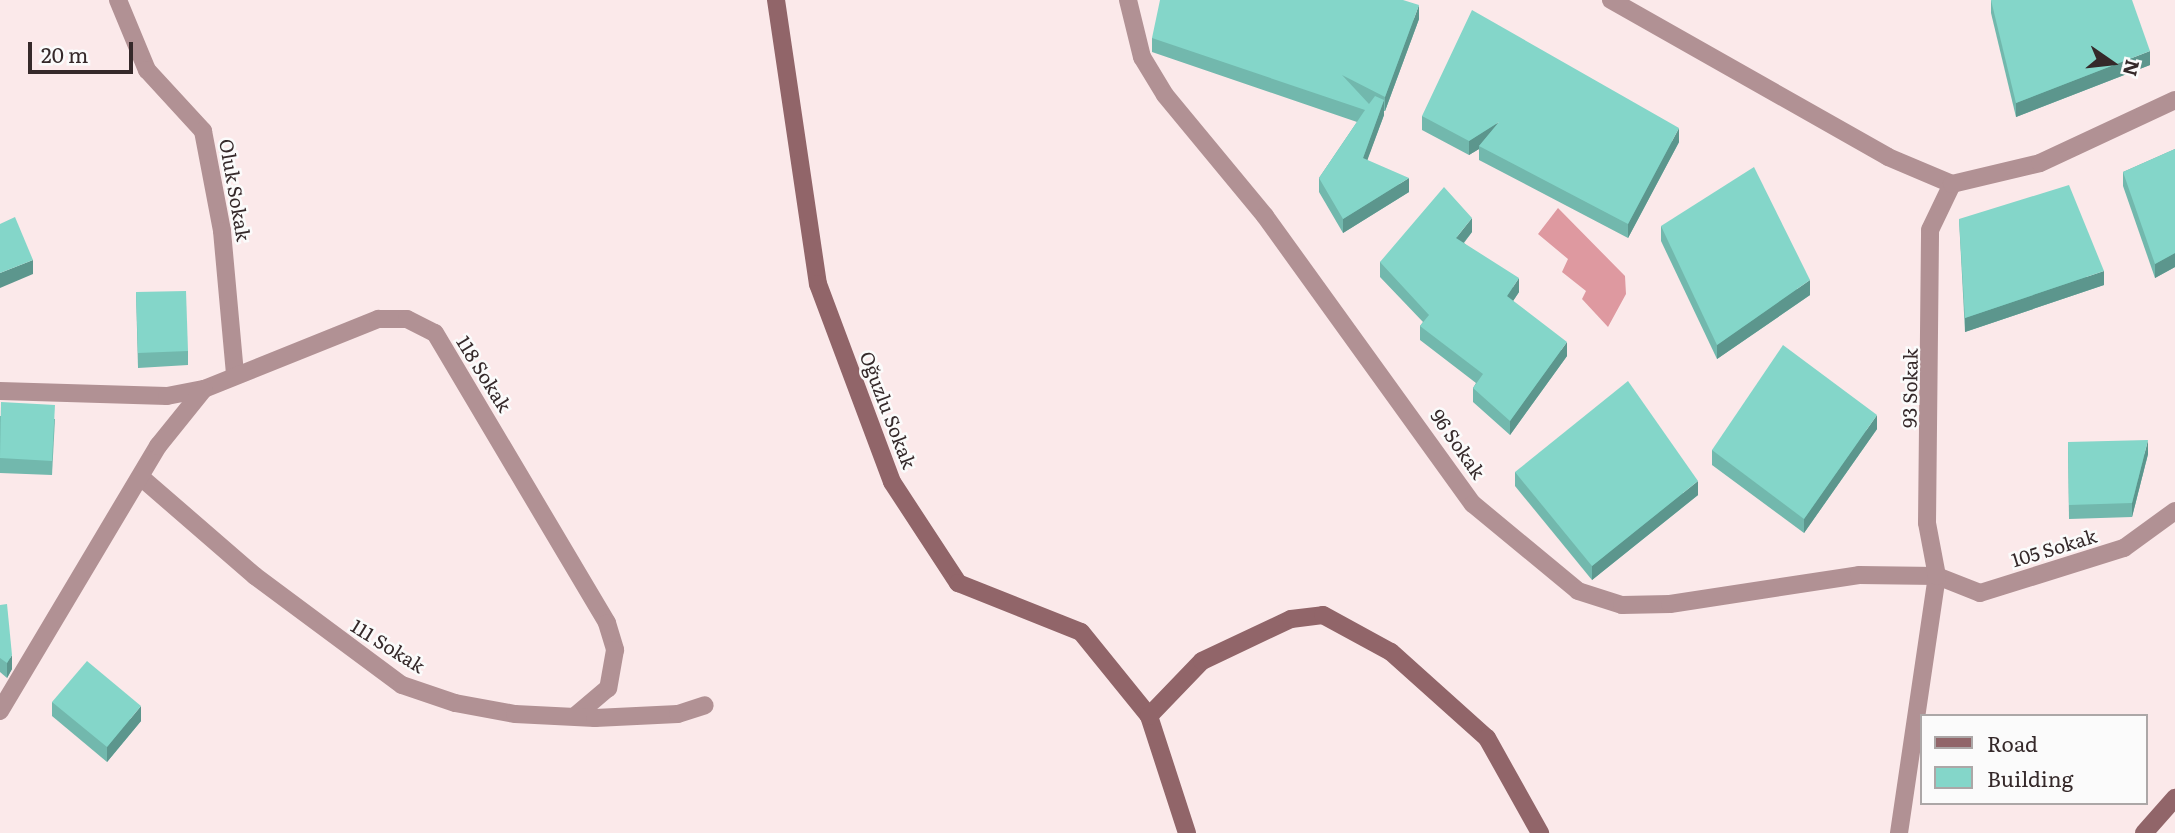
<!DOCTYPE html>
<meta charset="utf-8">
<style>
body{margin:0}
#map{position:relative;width:2175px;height:833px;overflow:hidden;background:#fbe9ea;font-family:Literata,serif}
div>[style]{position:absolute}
.water>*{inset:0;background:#de99a0}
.street>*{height:18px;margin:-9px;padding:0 9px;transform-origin:9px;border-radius:9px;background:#b19194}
.secondary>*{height:18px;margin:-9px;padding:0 9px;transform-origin:9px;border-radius:9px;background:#916569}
.wall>*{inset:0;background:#72b8ad}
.shaded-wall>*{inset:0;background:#5c968d}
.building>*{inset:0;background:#84d6c9}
span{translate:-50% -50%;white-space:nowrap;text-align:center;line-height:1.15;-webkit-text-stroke:5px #fbfbfb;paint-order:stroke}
.street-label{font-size:19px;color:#35292a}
.legend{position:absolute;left:1920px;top:714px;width:228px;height:91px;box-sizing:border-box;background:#fbfbfb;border:2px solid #aca7a7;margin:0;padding:9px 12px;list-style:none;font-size:21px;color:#35292a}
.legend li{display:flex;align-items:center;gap:14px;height:35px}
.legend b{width:35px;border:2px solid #aca7a7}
.north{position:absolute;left:2077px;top:28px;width:70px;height:70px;-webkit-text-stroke:5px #fbfbfb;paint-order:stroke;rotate:104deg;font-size:19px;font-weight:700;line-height:28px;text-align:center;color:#35292a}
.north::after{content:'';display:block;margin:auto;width:24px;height:32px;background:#35292a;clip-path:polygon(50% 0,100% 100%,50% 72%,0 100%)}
.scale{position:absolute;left:28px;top:42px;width:105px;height:32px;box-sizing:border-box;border:4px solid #35292a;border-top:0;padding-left:9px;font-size:21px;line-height:24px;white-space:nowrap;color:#35292a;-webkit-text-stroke:5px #fbfbfb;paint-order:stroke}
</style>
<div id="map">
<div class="water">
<i style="clip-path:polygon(1558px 208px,1625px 276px,1626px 294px,1608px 327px,1582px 299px,1586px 291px,1562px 272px,1568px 259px,1538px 234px)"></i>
</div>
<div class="street">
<i style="left:118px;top:0;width:76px;rotate:67.5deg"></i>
<i style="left:147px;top:70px;width:83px;rotate:47.4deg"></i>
<i style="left:203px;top:131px;width:102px;rotate:79.2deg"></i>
<i style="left:222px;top:231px;width:143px;rotate:84.8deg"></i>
<i style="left:1128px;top:0;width:59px;rotate:76.2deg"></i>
<i style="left:1142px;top:57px;width:44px;rotate:58.8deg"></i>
<i style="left:1165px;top:95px;width:157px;rotate:50.4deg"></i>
<i style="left:1265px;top:216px;width:355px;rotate:54.2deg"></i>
<i style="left:1473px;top:504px;width:136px;rotate:39.6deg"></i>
<i style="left:1578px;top:591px;width:46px;rotate:17.7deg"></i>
<i style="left:1622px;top:605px;width:48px;rotate:-1.2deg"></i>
<i style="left:1670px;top:604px;width:191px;rotate:-8.7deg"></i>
<i style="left:1859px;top:575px;width:78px;rotate:0.7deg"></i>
<i style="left:1937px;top:576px;width:46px;rotate:21.6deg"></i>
<i style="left:1980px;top:593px;width:151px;rotate:-17.4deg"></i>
<i style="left:2124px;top:548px;width:63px;rotate:-36deg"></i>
<i style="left:1611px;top:0;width:318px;rotate:29.5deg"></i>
<i style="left:1888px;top:157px;width:69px;rotate:22.9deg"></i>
<i style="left:0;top:391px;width:167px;rotate:1.7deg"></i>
<i style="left:167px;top:396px;width:38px;rotate:-11deg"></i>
<i style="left:204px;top:389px;width:188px;rotate:-21.9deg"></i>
<i style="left:378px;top:319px;width:29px"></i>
<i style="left:407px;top:319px;width:31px;rotate:27deg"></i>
<i style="left:435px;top:333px;width:337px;rotate:59.3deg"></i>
<i style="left:607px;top:623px;width:28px;rotate:73deg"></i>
<i style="left:615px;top:650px;width:39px;rotate:100deg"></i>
<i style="left:608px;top:688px;width:43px;rotate:139.7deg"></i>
<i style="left:143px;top:479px;width:148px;rotate:40.9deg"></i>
<i style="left:255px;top:576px;width:183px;rotate:36.6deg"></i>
<i style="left:402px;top:685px;width:56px;rotate:18.8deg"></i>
<i style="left:455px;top:703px;width:61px;rotate:10.4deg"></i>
<i style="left:515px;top:714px;width:80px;rotate:2.9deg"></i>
<i style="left:595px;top:718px;width:83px;rotate:-2.8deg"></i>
<i style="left:678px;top:714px;width:28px;rotate:-18deg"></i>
<i style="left:0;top:711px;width:309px;rotate:-59.2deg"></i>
<i style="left:158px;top:446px;width:73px;rotate:-51.1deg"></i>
<i style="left:1899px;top:833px;width:260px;rotate:-81.6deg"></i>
<i style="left:1937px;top:576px;width:54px;rotate:-100.7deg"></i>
<i style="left:1927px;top:523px;width:293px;rotate:-89.4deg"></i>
<i style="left:1930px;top:230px;width:51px;rotate:-64.4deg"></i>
<i style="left:1952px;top:184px;width:90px;rotate:-13.4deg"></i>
<i style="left:2040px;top:163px;width:149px;rotate:-25deg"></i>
</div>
<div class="secondary">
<i style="left:776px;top:0;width:287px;rotate:81.6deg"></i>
<i style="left:818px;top:284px;width:211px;rotate:69.5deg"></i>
<i style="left:892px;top:482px;width:121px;rotate:56.8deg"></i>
<i style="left:958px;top:583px;width:132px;rotate:21.7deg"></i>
<i style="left:1081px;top:632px;width:108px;rotate:51deg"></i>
<i style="left:1187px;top:833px;width:123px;rotate:-108deg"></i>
<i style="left:1149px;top:716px;width:76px;rotate:-46.1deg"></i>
<i style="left:1202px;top:661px;width:98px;rotate:-25.3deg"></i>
<i style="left:1291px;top:619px;width:32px;rotate:-7deg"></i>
<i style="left:1323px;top:615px;width:77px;rotate:28.6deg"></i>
<i style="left:1391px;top:652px;width:129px;rotate:41.9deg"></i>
<i style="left:1487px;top:738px;width:109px;rotate:60.8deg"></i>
<i style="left:2144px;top:833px;width:47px;rotate:-48.5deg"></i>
</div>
<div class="wall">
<i style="clip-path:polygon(1991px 0,2150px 65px,2016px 117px,1991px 13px)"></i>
<i style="clip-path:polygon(1419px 19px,1385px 111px,1384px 111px,1384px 115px,1367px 160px,1409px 192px,1343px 233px,1319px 192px,1319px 178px,1357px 122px,1152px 52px,1152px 38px)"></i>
<i style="clip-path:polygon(1422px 116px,1679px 142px,1628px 238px,1479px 160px,1479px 149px,1469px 155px,1422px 130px)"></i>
<i style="clip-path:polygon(2175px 149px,2175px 267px,2155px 278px,2123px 186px,2123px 172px)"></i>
<i style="clip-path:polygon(1959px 219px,2104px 285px,1965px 332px)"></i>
<i style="clip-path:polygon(1661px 226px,1810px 295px,1717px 359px,1661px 241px)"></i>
<i style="clip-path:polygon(1472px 232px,1464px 243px,1519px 292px,1513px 301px,1567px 356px,1510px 435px,1473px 402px,1473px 388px,1476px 383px,1420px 340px,1420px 326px,1423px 322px,1380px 277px,1380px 262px)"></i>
<i style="clip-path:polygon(136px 292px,188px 351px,188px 365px,138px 368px)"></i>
<i style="clip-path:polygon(0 416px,55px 419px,52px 475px,0 473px)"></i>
<i style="clip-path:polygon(1877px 429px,1804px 533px,1712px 465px,1712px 450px)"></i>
<i style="clip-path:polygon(2068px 442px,2148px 454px,2132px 517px,2069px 519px)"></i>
<i style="clip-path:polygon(1515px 472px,1698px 495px,1592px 580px,1515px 486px)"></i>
<i style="clip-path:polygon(0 605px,12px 669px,7px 678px,0 672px)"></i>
<i style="clip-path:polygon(52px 702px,141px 721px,107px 762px,52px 716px)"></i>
</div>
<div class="shaded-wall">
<i style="clip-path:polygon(1419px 5px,1419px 19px,1385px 111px,1385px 97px)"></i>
<i style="clip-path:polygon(2150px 51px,2150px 65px,2016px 117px,2016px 103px)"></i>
<i style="clip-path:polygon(1384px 100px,1384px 115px,1363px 172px,1363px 158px)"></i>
<i style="clip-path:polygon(1499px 122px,1479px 146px,1479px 149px,1469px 155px,1469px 141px)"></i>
<i style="clip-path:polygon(1679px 128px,1679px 142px,1628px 238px,1628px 224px)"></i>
<i style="clip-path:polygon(1409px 178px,1409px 192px,1343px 233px,1343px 219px)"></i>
<i style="clip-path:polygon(1472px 218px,1472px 232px,1456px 252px,1456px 238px)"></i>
<i style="clip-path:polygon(2175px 253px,2175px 267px,2155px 278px,2155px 264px)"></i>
<i style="clip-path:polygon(33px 260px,33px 274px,0 288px,0 273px)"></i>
<i style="clip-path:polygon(2104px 271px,2104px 285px,1965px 332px,1965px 318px)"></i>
<i style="clip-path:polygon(1519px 278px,1519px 292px,1507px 310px,1507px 296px)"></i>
<i style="clip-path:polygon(1810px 280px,1810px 295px,1717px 359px,1717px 345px)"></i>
<i style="clip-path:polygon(1567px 342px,1567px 356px,1510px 435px,1510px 421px)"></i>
<i style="clip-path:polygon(1877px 415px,1877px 429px,1804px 533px,1804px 519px)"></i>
<i style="clip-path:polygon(2148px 440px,2148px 454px,2132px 517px,2132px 503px)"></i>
<i style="clip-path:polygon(1698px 481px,1698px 495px,1592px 580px,1592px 566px)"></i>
<i style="clip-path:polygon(12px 655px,12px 669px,7px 678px,7px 663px)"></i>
<i style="clip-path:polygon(141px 706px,141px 721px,107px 762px,107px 747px)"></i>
</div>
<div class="building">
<i style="clip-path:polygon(1160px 0,1403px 0,1419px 5px,1385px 97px,1342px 75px,1369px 104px,1375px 96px,1384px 100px,1363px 158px,1409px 178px,1343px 219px,1319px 178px,1365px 110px,1152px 38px)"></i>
<i style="clip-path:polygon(1991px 0,2132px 0,2150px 51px,2016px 103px)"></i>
<i style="clip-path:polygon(1472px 10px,1679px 128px,1628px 224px,1479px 146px,1499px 122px,1469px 141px,1422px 116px)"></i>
<i style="clip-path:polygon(2175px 149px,2175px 253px,2155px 264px,2123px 172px)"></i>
<i style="clip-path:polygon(1754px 167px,1810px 280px,1717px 345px,1661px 226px)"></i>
<i style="clip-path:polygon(2069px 185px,2104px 271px,1965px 318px,1959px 219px)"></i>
<i style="clip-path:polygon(1444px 187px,1472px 218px,1456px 238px,1519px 278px,1507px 296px,1567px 342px,1510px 421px,1473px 388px,1483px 374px,1420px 326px,1429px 315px,1380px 262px)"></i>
<i style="clip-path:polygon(15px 217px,33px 260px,0 273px,0 224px)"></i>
<i style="clip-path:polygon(186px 291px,188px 351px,138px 353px,136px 292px)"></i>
<i style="clip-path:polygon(1783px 345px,1877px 415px,1804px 519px,1712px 450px)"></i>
<i style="clip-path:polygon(1628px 381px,1698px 481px,1592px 566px,1515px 472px)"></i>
<i style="clip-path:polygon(1px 402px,55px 405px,52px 461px,0 458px)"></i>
<i style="clip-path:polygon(2148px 440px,2132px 503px,2069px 505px,2068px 442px)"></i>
<i style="clip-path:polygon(7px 604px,12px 655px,7px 663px,0 658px,0 605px)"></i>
<i style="clip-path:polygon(87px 661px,141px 706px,107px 747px,52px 702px)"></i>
</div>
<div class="street-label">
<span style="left:235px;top:190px;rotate:80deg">Oluk Sokak</span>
<span style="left:484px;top:374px;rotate:58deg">118 Sokak</span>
<span style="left:1910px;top:388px;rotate:-89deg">93 Sokak</span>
<span style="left:888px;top:410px;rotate:69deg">Oğuzlu Sokak</span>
<span style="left:1458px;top:444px;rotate:55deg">96 Sokak</span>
<span style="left:2054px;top:548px;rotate:-17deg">105 Sokak</span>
<span style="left:388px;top:646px;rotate:32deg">111 Sokak</span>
</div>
<ul class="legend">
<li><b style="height:9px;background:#916569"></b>Road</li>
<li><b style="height:19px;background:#84d6c9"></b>Building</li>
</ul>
<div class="north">N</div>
<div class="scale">20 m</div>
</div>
